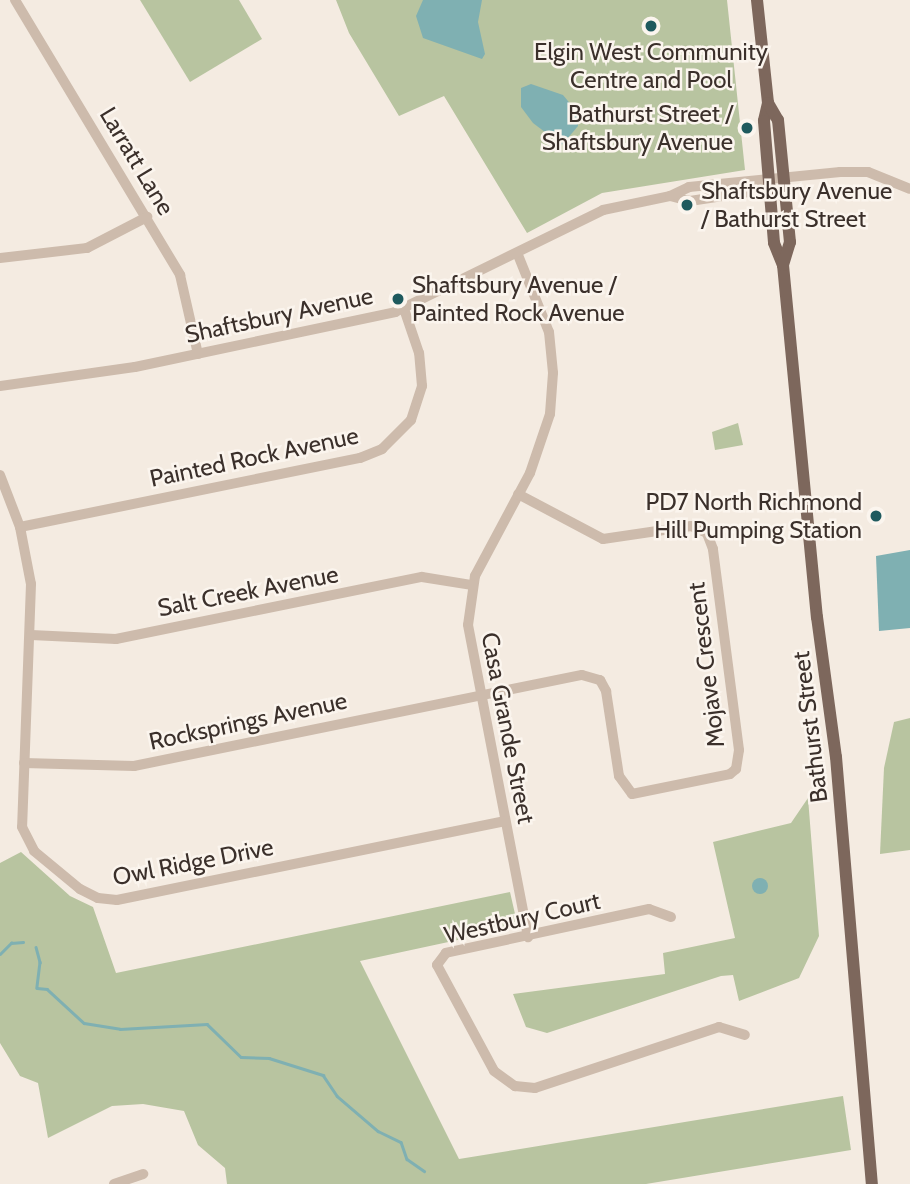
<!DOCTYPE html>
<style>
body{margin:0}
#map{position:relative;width:910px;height:1184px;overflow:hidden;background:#f4ebe1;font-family:Cabin,sans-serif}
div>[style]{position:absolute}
.green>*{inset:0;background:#b8c4a0}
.water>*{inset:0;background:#7fb0b2}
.round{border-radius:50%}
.stream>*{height:2.5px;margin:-1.25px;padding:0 1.25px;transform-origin:1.25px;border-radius:1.25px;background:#7fb0b2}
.minor>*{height:10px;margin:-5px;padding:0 5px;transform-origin:5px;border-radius:5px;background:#cdbbac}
.major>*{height:12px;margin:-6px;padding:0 6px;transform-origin:6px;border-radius:6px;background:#7d675c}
.dots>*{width:19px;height:19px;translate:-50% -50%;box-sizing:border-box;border:4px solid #fbf5ee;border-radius:50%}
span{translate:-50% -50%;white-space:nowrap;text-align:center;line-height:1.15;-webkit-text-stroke:5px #fbf5ee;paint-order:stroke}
.poi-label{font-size:24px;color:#3b302b}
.right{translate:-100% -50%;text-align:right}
.left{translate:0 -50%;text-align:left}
.street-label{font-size:24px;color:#3b302b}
</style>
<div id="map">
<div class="green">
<i style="clip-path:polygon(140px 0,239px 0,262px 39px,190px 82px)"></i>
<i style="clip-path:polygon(336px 0,727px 0,745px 170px,602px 193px,527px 233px,444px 96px,399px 116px,349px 33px)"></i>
<i style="clip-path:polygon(738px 423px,743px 445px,715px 450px,712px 432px)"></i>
<i style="clip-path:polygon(910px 718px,910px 850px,880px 854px,884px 768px,894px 722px)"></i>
<i style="clip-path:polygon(808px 798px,819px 936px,799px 978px,739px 1001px,733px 975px,721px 976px,547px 1033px,526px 1027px,513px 994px,665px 974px,663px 953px,735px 938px,713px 842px,791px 823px)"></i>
<i style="clip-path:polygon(21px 852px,70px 896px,93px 907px,116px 973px,510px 892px,518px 927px,360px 961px,459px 1159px,843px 1096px,851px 1150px,646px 1184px,227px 1184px,225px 1168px,198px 1145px,184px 1111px,143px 1104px,112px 1106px,48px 1138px,38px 1083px,20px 1076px,0 1043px,0 863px)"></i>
</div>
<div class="water">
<i style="clip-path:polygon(423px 0,482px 0,478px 22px,485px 54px,482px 59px,423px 38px,416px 16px)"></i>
<i style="clip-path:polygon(531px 84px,563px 95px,577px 112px,578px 126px,562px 145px,533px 123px,521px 107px,521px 88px)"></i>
<i style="clip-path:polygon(910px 550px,910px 628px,879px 631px,876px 556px)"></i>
<i class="round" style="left:752px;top:878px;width:16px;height:16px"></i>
</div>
<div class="stream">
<i style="left:36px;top:947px;width:16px;rotate:75deg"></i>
<i style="left:40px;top:962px;width:26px;rotate:97deg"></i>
<i style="left:37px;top:988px;width:10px;rotate:6deg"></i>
<i style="left:47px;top:989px;width:50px;rotate:42.6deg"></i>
<i style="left:84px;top:1023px;width:36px;rotate:9deg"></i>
<i style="left:120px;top:1029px;width:87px;rotate:-3.3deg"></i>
<i style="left:207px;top:1024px;width:47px;rotate:44.1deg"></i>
<i style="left:241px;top:1057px;width:28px;rotate:2deg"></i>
<i style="left:269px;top:1058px;width:57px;rotate:17.5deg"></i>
<i style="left:323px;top:1075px;width:25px;rotate:56deg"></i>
<i style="left:337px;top:1096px;width:54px;rotate:40.5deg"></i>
<i style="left:378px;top:1131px;width:25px;rotate:26deg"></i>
<i style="left:401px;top:1142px;width:18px;rotate:71deg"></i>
<i style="left:407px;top:1159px;width:21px;rotate:35deg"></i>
<i style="left:0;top:954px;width:16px;rotate:-45deg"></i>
<i style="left:11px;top:943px;width:12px;rotate:-5deg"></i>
</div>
<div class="minor">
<i style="left:15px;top:0;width:321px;rotate:59deg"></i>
<i style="left:180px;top:275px;width:81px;rotate:77.2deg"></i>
<i style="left:670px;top:196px;width:21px;rotate:14deg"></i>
<i style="left:690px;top:201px;width:66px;rotate:-8.7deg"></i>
<i style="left:755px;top:191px;width:17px;rotate:-33deg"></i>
<i style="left:518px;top:255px;width:83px;rotate:68.1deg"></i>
<i style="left:549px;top:332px;width:41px;rotate:84.4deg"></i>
<i style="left:553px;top:373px;width:41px;rotate:94.2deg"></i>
<i style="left:550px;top:414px;width:62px;rotate:108.7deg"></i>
<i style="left:530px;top:473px;width:117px;rotate:118.1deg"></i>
<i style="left:475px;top:576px;width:49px;rotate:98.1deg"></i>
<i style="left:468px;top:625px;width:318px;rotate:79.1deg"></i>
<i style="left:0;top:258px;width:88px;rotate:-6.6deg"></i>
<i style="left:87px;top:248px;width:68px;rotate:-27.3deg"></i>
<i style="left:0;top:386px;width:136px;rotate:-8deg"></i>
<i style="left:135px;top:367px;width:266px;rotate:-11.9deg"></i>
<i style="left:395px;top:312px;width:232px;rotate:-26.1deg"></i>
<i style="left:603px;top:210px;width:68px;rotate:-11.8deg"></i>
<i style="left:670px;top:196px;width:21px;rotate:-25deg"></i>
<i style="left:689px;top:187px;width:152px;rotate:-5.7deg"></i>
<i style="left:840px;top:172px;width:28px"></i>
<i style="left:868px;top:172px;width:45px;rotate:22deg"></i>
<i style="left:0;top:475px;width:56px;rotate:69deg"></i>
<i style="left:20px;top:527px;width:58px;rotate:79.1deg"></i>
<i style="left:31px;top:584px;width:243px;rotate:92.1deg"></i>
<i style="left:22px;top:827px;width:27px;rotate:63deg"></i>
<i style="left:34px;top:851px;width:60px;rotate:39.6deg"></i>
<i style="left:80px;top:889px;width:20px;rotate:27deg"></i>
<i style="left:98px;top:898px;width:19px;rotate:6deg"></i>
<i style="left:117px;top:900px;width:395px;rotate:-11.5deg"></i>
<i style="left:20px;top:527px;width:347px;rotate:-11.5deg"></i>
<i style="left:360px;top:458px;width:24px;rotate:-22deg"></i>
<i style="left:382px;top:449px;width:41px;rotate:-45deg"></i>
<i style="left:411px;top:420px;width:36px;rotate:-72deg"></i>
<i style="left:422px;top:386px;width:33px;rotate:-95deg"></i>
<i style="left:419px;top:353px;width:46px;rotate:-108.8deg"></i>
<i style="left:31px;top:635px;width:85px;rotate:2.7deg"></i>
<i style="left:116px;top:639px;width:312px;rotate:-11.5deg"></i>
<i style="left:422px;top:577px;width:51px;rotate:9.1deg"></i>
<i style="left:24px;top:763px;width:110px;rotate:1.6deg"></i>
<i style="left:134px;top:766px;width:457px;rotate:-11.5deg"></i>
<i style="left:582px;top:675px;width:19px;rotate:16deg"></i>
<i style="left:600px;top:680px;width:13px;rotate:61deg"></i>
<i style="left:606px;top:691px;width:86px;rotate:81.3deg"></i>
<i style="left:619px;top:776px;width:22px;rotate:54deg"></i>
<i style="left:632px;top:794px;width:100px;rotate:-11.5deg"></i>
<i style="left:730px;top:774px;width:8px;rotate:-40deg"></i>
<i style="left:736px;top:769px;width:19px;rotate:-81deg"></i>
<i style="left:739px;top:750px;width:203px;rotate:-97.4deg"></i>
<i style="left:713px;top:549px;width:17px;rotate:-111deg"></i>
<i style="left:707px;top:533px;width:17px;rotate:-156deg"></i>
<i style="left:691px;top:526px;width:89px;rotate:171.6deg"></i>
<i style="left:603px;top:539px;width:96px;rotate:-152.1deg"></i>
<i style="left:671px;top:917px;width:23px;rotate:-160deg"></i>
<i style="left:649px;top:909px;width:208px;rotate:167.8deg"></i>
<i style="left:446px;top:953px;width:15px;rotate:127deg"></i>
<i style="left:437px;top:965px;width:120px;rotate:61.7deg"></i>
<i style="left:494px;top:1071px;width:26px;rotate:36deg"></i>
<i style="left:515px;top:1086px;width:20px;rotate:6deg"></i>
<i style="left:535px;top:1088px;width:194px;rotate:-18.3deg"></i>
<i style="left:719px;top:1027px;width:27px;rotate:17deg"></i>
<i style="left:114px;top:1184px;width:31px;rotate:-19deg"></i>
</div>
<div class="major">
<i style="left:757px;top:0;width:104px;rotate:83.9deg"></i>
<i style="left:768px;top:103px;width:18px;rotate:103deg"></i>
<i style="left:764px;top:121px;width:122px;rotate:85.3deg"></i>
<i style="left:774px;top:243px;width:24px;rotate:68deg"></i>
<i style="left:783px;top:265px;width:354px;rotate:84.5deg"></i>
<i style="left:817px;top:617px;width:141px;rotate:82.3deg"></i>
<i style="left:836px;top:757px;width:429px;rotate:85.2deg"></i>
<i style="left:768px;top:103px;width:20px;rotate:60deg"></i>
<i style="left:778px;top:120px;width:123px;rotate:84.4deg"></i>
<i style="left:790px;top:242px;width:24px;rotate:107deg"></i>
</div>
<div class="dots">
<i style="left:651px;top:26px;background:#1f5a5e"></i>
<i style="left:747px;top:128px;background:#1f5a5e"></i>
<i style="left:687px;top:205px;background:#1f5a5e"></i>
<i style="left:398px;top:299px;background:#1f5a5e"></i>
<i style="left:876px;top:516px;background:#1f5a5e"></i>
</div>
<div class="poi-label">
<span style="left:651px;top:66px">Elgin West Community<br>Centre and Pool</span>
<span class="right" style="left:733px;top:128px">Bathurst Street /<br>Shaftsbury Avenue</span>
<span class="left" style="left:701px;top:205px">Shaftsbury Avenue<br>/ Bathurst Street</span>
<span class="left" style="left:412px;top:299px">Shaftsbury Avenue /<br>Painted Rock Avenue</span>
<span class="right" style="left:862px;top:516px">PD7 North Richmond<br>Hill Pumping Station</span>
</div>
<div class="street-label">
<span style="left:137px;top:161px;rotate:59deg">Larratt Lane</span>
<span style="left:279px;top:315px;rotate:-12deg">Shaftsbury Avenue</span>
<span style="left:254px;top:457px;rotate:-12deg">Painted Rock Avenue</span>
<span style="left:248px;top:591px;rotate:-11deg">Salt Creek Avenue</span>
<span style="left:706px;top:665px;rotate:-97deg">Mojave Crescent</span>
<span style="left:248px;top:721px;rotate:-12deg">Rocksprings Avenue</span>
<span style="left:810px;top:727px;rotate:-97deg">Bathurst Street</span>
<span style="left:508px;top:728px;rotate:79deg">Casa Grande Street</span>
<span style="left:193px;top:862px;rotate:-11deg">Owl Ridge Drive</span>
<span style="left:522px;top:918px;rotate:-13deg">Westbury Court</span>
</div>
</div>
